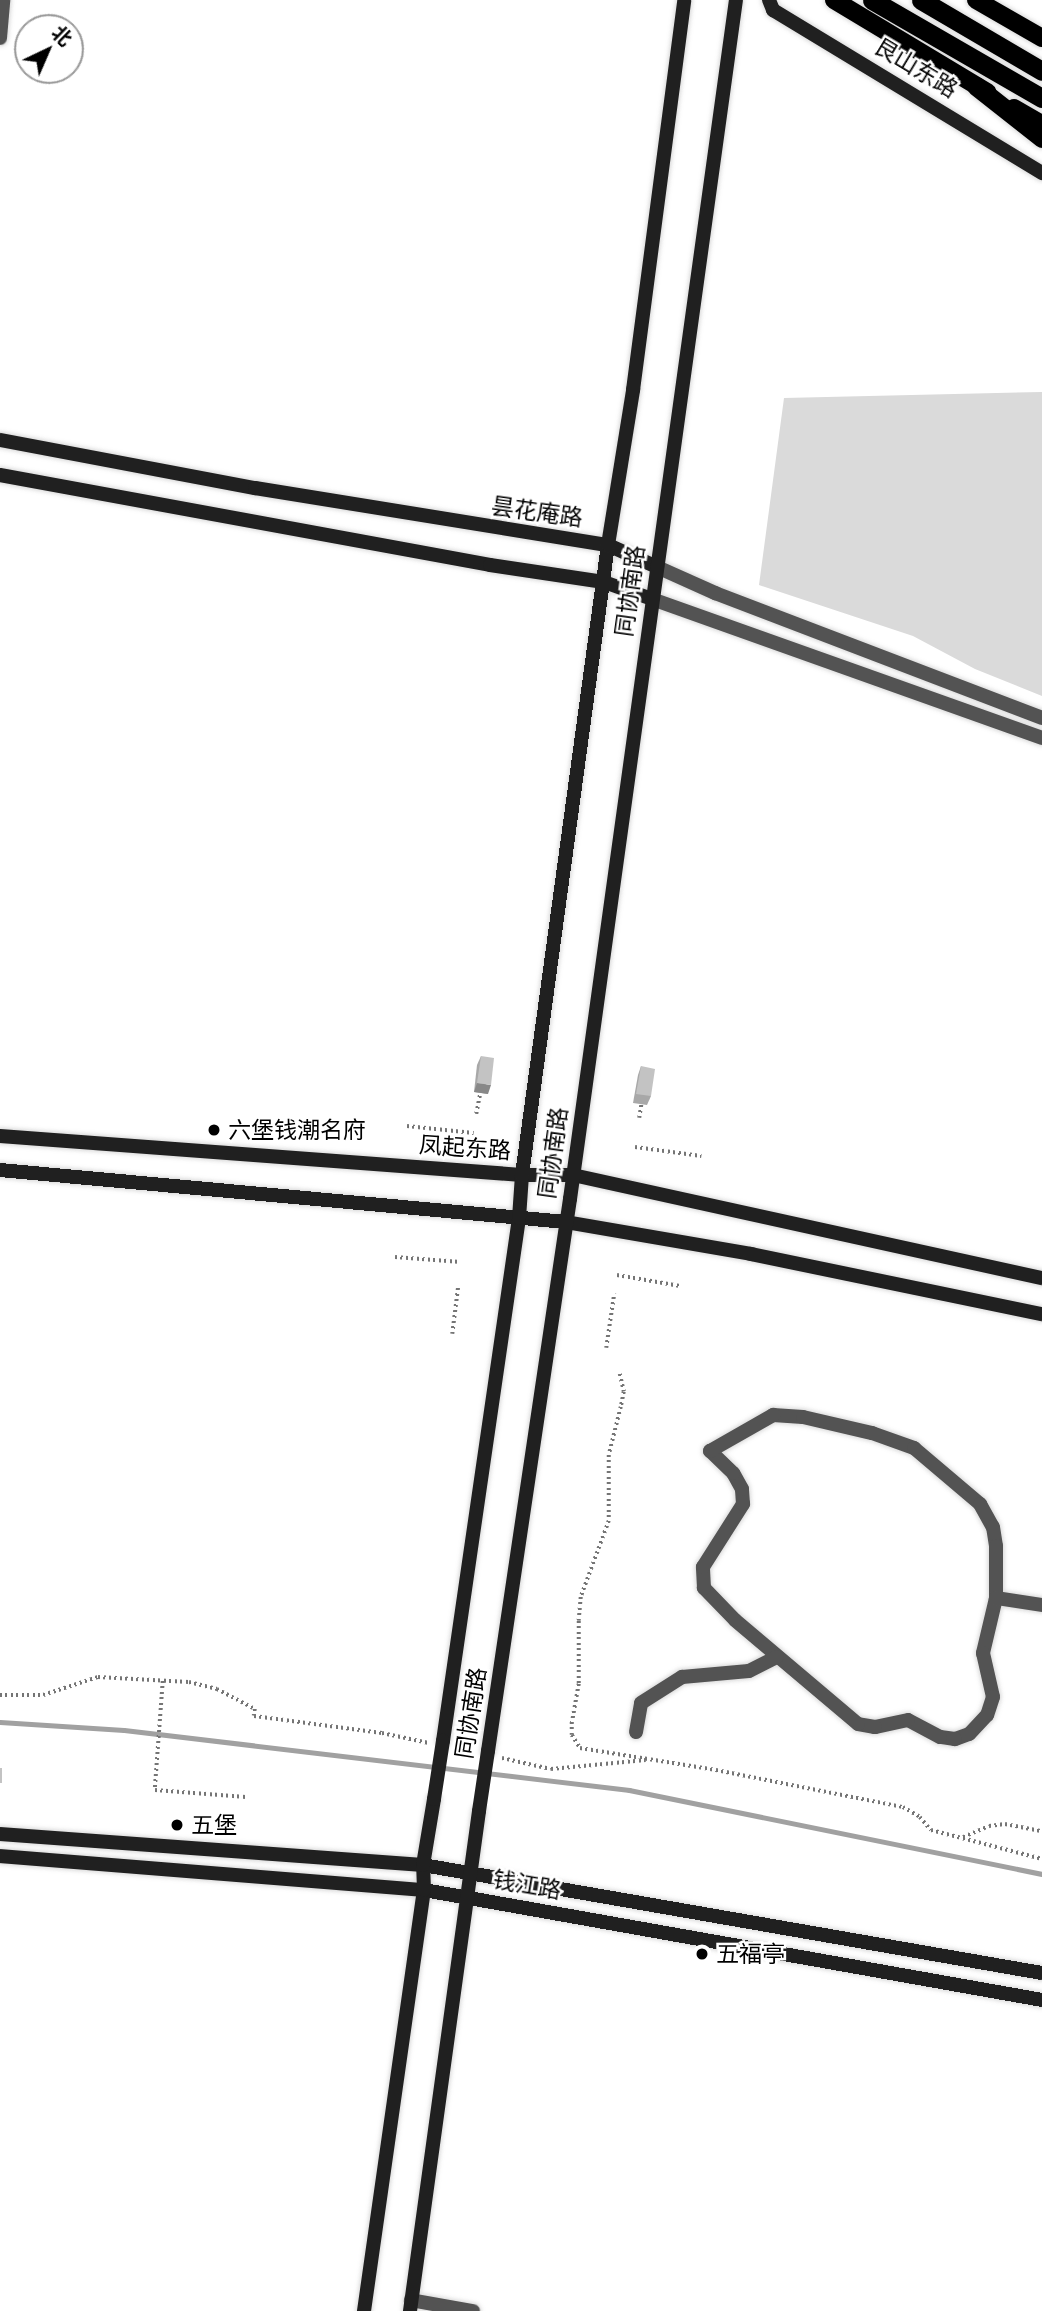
<!DOCTYPE html>
<meta charset="utf-8">
<style>
body{margin:0}
#map{position:relative;width:1042px;height:2311px;overflow:hidden;background:#fff;font-family:"PT Sans","Noto Sans SC",sans-serif}
div>[style]{position:absolute}
.green>*{inset:0;background:#dadada}
.stream>*{height:5px;margin:-2.5px;padding:0 2.5px;transform-origin:2.5px;border-radius:2.5px;background:#a1a1a1}
.path>*{height:3.5px;margin-top:-1.75px;transform-origin:0;background:repeating-linear-gradient(90deg,#757575 0 2px,transparent 0 5.5px)}
.roads{filter:drop-shadow(0 0 2px #dbdbdb) drop-shadow(0 0 2px #dbdbdb)}
.minor>*{height:14px;margin:-7px;padding:0 7px;transform-origin:7px;border-radius:7px;background:#535353}
.tertiary>*{height:14px;margin:-7px;padding:0 7px;transform-origin:7px;border-radius:7px;background:#535353}
.secondary>*{height:14px;margin:-7px;padding:0 7px;transform-origin:7px;border-radius:7px;background:#202020}
.primary>*{height:18px;margin:-9px;padding:0 9px;transform-origin:9px;border-radius:9px;background:#000}
.trunk>*{height:19px;margin:-9.5px;padding:0 9.5px;transform-origin:9.5px;border-radius:9.5px;background:#000}
.secondary-bridge>*{height:14px;margin:-7px;padding:0 7px;transform-origin:7px;border-radius:7px;background:#202020}
.wall>*{inset:0;background:#a8a8a8}
.shaded-wall>*{inset:0;background:#888}
.building>*{inset:0;background:#c3c3c3}
.dots>*{width:19px;height:19px;translate:-50% -50%;box-sizing:border-box;border:4px solid #fff;border-radius:50%}
span{translate:-50% -50%;white-space:nowrap;text-align:center;line-height:1.15;-webkit-text-stroke:5px #fff;paint-order:stroke}
.street-label{font-size:23px;color:#000}
.poi-label{font-size:23px;color:#000}
.left{translate:0 -50%;text-align:left}
.north{position:absolute;left:14px;top:14px;width:70px;height:70px;box-sizing:border-box;background:#fff;border:2px solid #999;border-radius:50%;rotate:44deg;font-size:19px;font-weight:700;line-height:28px;text-align:center;color:#000}
.north::after{content:'';display:block;margin:auto;width:24px;height:32px;background:#000;clip-path:polygon(50% 0,100% 100%,50% 72%,0 100%)}
</style>
<div id="map">
<div class="green">
<i style="clip-path:polygon(1042px 392px,1042px 696px,975px 669px,913px 636px,759px 585px,784px 398px)"></i>
</div>
<div class="stream">
<i style="left:0;top:1722px;width:124px;rotate:3.7deg"></i>
<i style="left:124px;top:1730px;width:509px;rotate:6.78deg"></i>
<i style="left:629px;top:1790px;width:421px;rotate:11.5deg"></i>
</div>
<div class="path">
<i style="left:476px;top:1114px;width:26px;rotate:-79deg"></i>
<i style="left:639px;top:1118px;width:18px;rotate:-81deg"></i>
<i style="left:407px;top:1126px;width:67px;rotate:6deg"></i>
<i style="left:635px;top:1147px;width:67px;rotate:7.8deg"></i>
<i style="left:395px;top:1257px;width:66px;rotate:4.3deg"></i>
<i style="left:617px;top:1275px;width:64px;rotate:9.9deg"></i>
<i style="left:452px;top:1334px;width:48px;rotate:-82.9deg"></i>
<i style="left:606px;top:1348px;width:55px;rotate:-81.6deg"></i>
<i style="left:620px;top:1374px;width:18px;rotate:77deg"></i>
<i style="left:624px;top:1392px;width:15px;rotate:101deg"></i>
<i style="left:621px;top:1407px;width:49px;rotate:104deg"></i>
<i style="left:609px;top:1455px;width:66px;rotate:90deg"></i>
<i style="left:609px;top:1521px;width:81px;rotate:110.2deg"></i>
<i style="left:581px;top:1597px;width:24px;rotate:95deg"></i>
<i style="left:579px;top:1621px;width:63px;rotate:90deg"></i>
<i style="left:579px;top:1684px;width:39px;rotate:100deg"></i>
<i style="left:572px;top:1722px;width:13px;rotate:90deg"></i>
<i style="left:572px;top:1735px;width:15px;rotate:58deg"></i>
<i style="left:580px;top:1748px;width:138px;rotate:9.2deg"></i>
<i style="left:716px;top:1770px;width:191px;rotate:11.2deg"></i>
<i style="left:903px;top:1807px;width:20px;rotate:30deg"></i>
<i style="left:920px;top:1817px;width:17px;rotate:50deg"></i>
<i style="left:931px;top:1830px;width:115px;rotate:14.6deg"></i>
<i style="left:163px;top:1681px;width:109px;rotate:94.2deg"></i>
<i style="left:155px;top:1790px;width:91px;rotate:4.4deg"></i>
<i style="left:0;top:1695px;width:43px"></i>
<i style="left:43px;top:1695px;width:58px;rotate:-18.1deg"></i>
<i style="left:98px;top:1677px;width:91px;rotate:3.1deg"></i>
<i style="left:189px;top:1682px;width:29px;rotate:14deg"></i>
<i style="left:217px;top:1689px;width:43px;rotate:27.8deg"></i>
<i style="left:255px;top:1709px;width:7px;rotate:98deg"></i>
<i style="left:254px;top:1716px;width:129px;rotate:7.6deg"></i>
<i style="left:382px;top:1733px;width:48px;rotate:12deg"></i>
<i style="left:457px;top:1749px;width:16px;rotate:11deg"></i>
<i style="left:502px;top:1758px;width:50px;rotate:12.7deg"></i>
<i style="left:551px;top:1769px;width:95px;rotate:-5.4deg"></i>
<i style="left:963px;top:1837px;width:28px;rotate:-23deg"></i>
<i style="left:989px;top:1826px;width:16px;rotate:-7deg"></i>
<i style="left:1005px;top:1824px;width:38px;rotate:11deg"></i>
</div>
<div class="roads">
<div class="minor">
<i style="left:0;top:38px;width:38px;rotate:-85deg"></i>
<i style="left:773px;top:1415px;width:30px;rotate:4deg"></i>
<i style="left:803px;top:1417px;width:71px;rotate:13.1deg"></i>
<i style="left:872px;top:1433px;width:45px;rotate:19.7deg"></i>
<i style="left:914px;top:1448px;width:87px;rotate:40.3deg"></i>
<i style="left:980px;top:1504px;width:26px;rotate:61deg"></i>
<i style="left:993px;top:1527px;width:19px;rotate:81deg"></i>
<i style="left:996px;top:1546px;width:52px;rotate:90deg"></i>
<i style="left:996px;top:1598px;width:57px;rotate:103.3deg"></i>
<i style="left:983px;top:1653px;width:45px;rotate:77.2deg"></i>
<i style="left:993px;top:1697px;width:19px;rotate:108deg"></i>
<i style="left:987px;top:1715px;width:26px;rotate:133deg"></i>
<i style="left:969px;top:1734px;width:15px;rotate:160deg"></i>
<i style="left:955px;top:1739px;width:15px;rotate:-172deg"></i>
<i style="left:940px;top:1737px;width:36px;rotate:-152deg"></i>
<i style="left:908px;top:1720px;width:34px;rotate:168deg"></i>
<i style="left:875px;top:1727px;width:17px;rotate:-170deg"></i>
<i style="left:858px;top:1724px;width:161px;rotate:-139.8deg"></i>
<i style="left:735px;top:1620px;width:45px;rotate:-134.1deg"></i>
<i style="left:704px;top:1588px;width:21px;rotate:-93deg"></i>
<i style="left:703px;top:1567px;width:75px;rotate:-57.6deg"></i>
<i style="left:743px;top:1504px;width:15px;rotate:-94deg"></i>
<i style="left:742px;top:1489px;width:18px;rotate:-119deg"></i>
<i style="left:733px;top:1473px;width:32px;rotate:-136deg"></i>
<i style="left:710px;top:1451px;width:73px;rotate:-29.7deg"></i>
<i style="left:996px;top:1598px;width:47px;rotate:8.7deg"></i>
<i style="left:636px;top:1732px;width:29px;rotate:-80deg"></i>
<i style="left:641px;top:1703px;width:49px;rotate:-32.4deg"></i>
<i style="left:682px;top:1677px;width:67px;rotate:-5.1deg"></i>
<i style="left:749px;top:1671px;width:31px;rotate:-27deg"></i>
<i style="left:411px;top:2300px;width:63px;rotate:10.1deg"></i>
</div>
<div class="tertiary">
<i style="left:657px;top:567px;width:64px;rotate:24.1deg"></i>
<i style="left:715px;top:593px;width:350px;rotate:20.9deg"></i>
<i style="left:652px;top:599px;width:414px;rotate:19.6deg"></i>
</div>
<div class="secondary">
<i style="left:769px;top:0;width:11px;rotate:68deg"></i>
<i style="left:773px;top:10px;width:315px;rotate:31.2deg"></i>
<i style="left:0;top:440px;width:259px;rotate:10.7deg"></i>
<i style="left:255px;top:488px;width:358px;rotate:9.2deg"></i>
<i style="left:608px;top:545px;width:54px;rotate:24.2deg"></i>
<i style="left:0;top:475px;width:498px;rotate:10.4deg"></i>
<i style="left:490px;top:565px;width:115px;rotate:8.5deg"></i>
<i style="left:604px;top:582px;width:51px;rotate:19.5deg"></i>
<i style="left:0;top:1136px;width:523px;rotate:4.27deg"></i>
<i style="left:522px;top:1175px;width:51px"></i>
<i style="left:573px;top:1175px;width:480px;rotate:12.4deg"></i>
<i style="left:0;top:1170px;width:568px;rotate:5.25deg"></i>
<i style="left:566px;top:1222px;width:188px;rotate:9.8deg"></i>
<i style="left:751px;top:1254px;width:297px;rotate:11.7deg"></i>
<i style="left:443px;top:1741px;width:528px;rotate:-81.73deg"></i>
<i style="left:519px;top:1218px;width:43px;rotate:-86deg"></i>
<i style="left:522px;top:1175px;width:636px;rotate:-82.23deg"></i>
<i style="left:608px;top:545px;width:157px;rotate:-80.8deg"></i>
<i style="left:633px;top:390px;width:393px;rotate:-82.5deg"></i>
<i style="left:488px;top:1751px;width:558px;rotate:-81.55deg"></i>
<i style="left:570px;top:1199px;width:1210px;rotate:-82.12deg"></i>
<i style="left:0;top:1834px;width:424px;rotate:4.2deg"></i>
<i style="left:423px;top:1865px;width:628px;rotate:9.9deg"></i>
<i style="left:0;top:1856px;width:425px;rotate:4.6deg"></i>
<i style="left:424px;top:1890px;width:628px;rotate:10.09deg"></i>
<i style="left:364px;top:2311px;width:425px;rotate:-81.9deg"></i>
<i style="left:424px;top:1890px;width:25px;rotate:-92deg"></i>
<i style="left:423px;top:1865px;width:67px;rotate:-80.5deg"></i>
<i style="left:410px;top:2311px;width:505px;rotate:-82.14deg"></i>
</div>
<div class="primary">
<i style="left:834px;top:0;width:179px;rotate:31deg"></i>
<i style="left:976px;top:0;width:76px;rotate:29.9deg"></i>
<i style="left:1014px;top:108px;width:32px;rotate:30deg"></i>
</div>
<div class="trunk">
<i style="left:872px;top:0;width:196px;rotate:30deg"></i>
<i style="left:921px;top:0;width:140px;rotate:30.4deg"></i>
<i style="left:976px;top:86px;width:84px;rotate:38.2deg"></i>
</div>
</div>
<div class="secondary-bridge">
<i style="left:434px;top:1799px;width:59px;rotate:-81.2deg"></i>
<i style="left:479px;top:1811px;width:61px;rotate:-81.5deg"></i>
</div>
<div class="wall">
<i style="clip-path:polygon(481px 1056px,488px 1094px,474px 1092px,477px 1065px)"></i>
<i style="clip-path:polygon(641px 1066px,651px 1096px,647px 1105px,633px 1103px,638px 1075px)"></i>
</div>
<div class="shaded-wall">
<i style="clip-path:polygon(477px 1083px,491px 1085px,488px 1094px,474px 1092px)"></i>
</div>
<div class="building">
<i style="clip-path:polygon(481px 1056px,494px 1058px,491px 1085px,477px 1083px)"></i>
<i style="clip-path:polygon(641px 1066px,655px 1069px,651px 1096px,636px 1094px)"></i>
<i style="clip-path:polygon(0 1768px,2px 1768px,2px 1783px,0 1783px)"></i>
</div>
<div class="dots">
<i style="left:214px;top:1130px;background:#000"></i>
<i style="left:177px;top:1825px;background:#000"></i>
<i style="left:702px;top:1954px;background:#000"></i>
</div>
<div class="street-label">
<span style="left:916px;top:68px;rotate:31deg">艮山东路</span>
<span style="left:537px;top:512px;rotate:8deg">昙花庵路</span>
<span style="left:630px;top:591px;rotate:-82deg">同协南路</span>
<span style="left:465px;top:1148px;rotate:4deg">凤起东路</span>
<span style="left:553px;top:1153px;rotate:-82deg">同协南路</span>
<span style="left:471px;top:1713px;rotate:-81deg">同协南路</span>
<span style="left:527px;top:1885px;rotate:10deg">钱江路</span>
</div>
<div class="poi-label">
<span class="left" style="left:228px;top:1130px">六堡钱潮名府</span>
<span class="left" style="left:191px;top:1825px">五堡</span>
<span class="left" style="left:716px;top:1954px">五福亭</span>
</div>
<div class="north">北</div>
</div>
